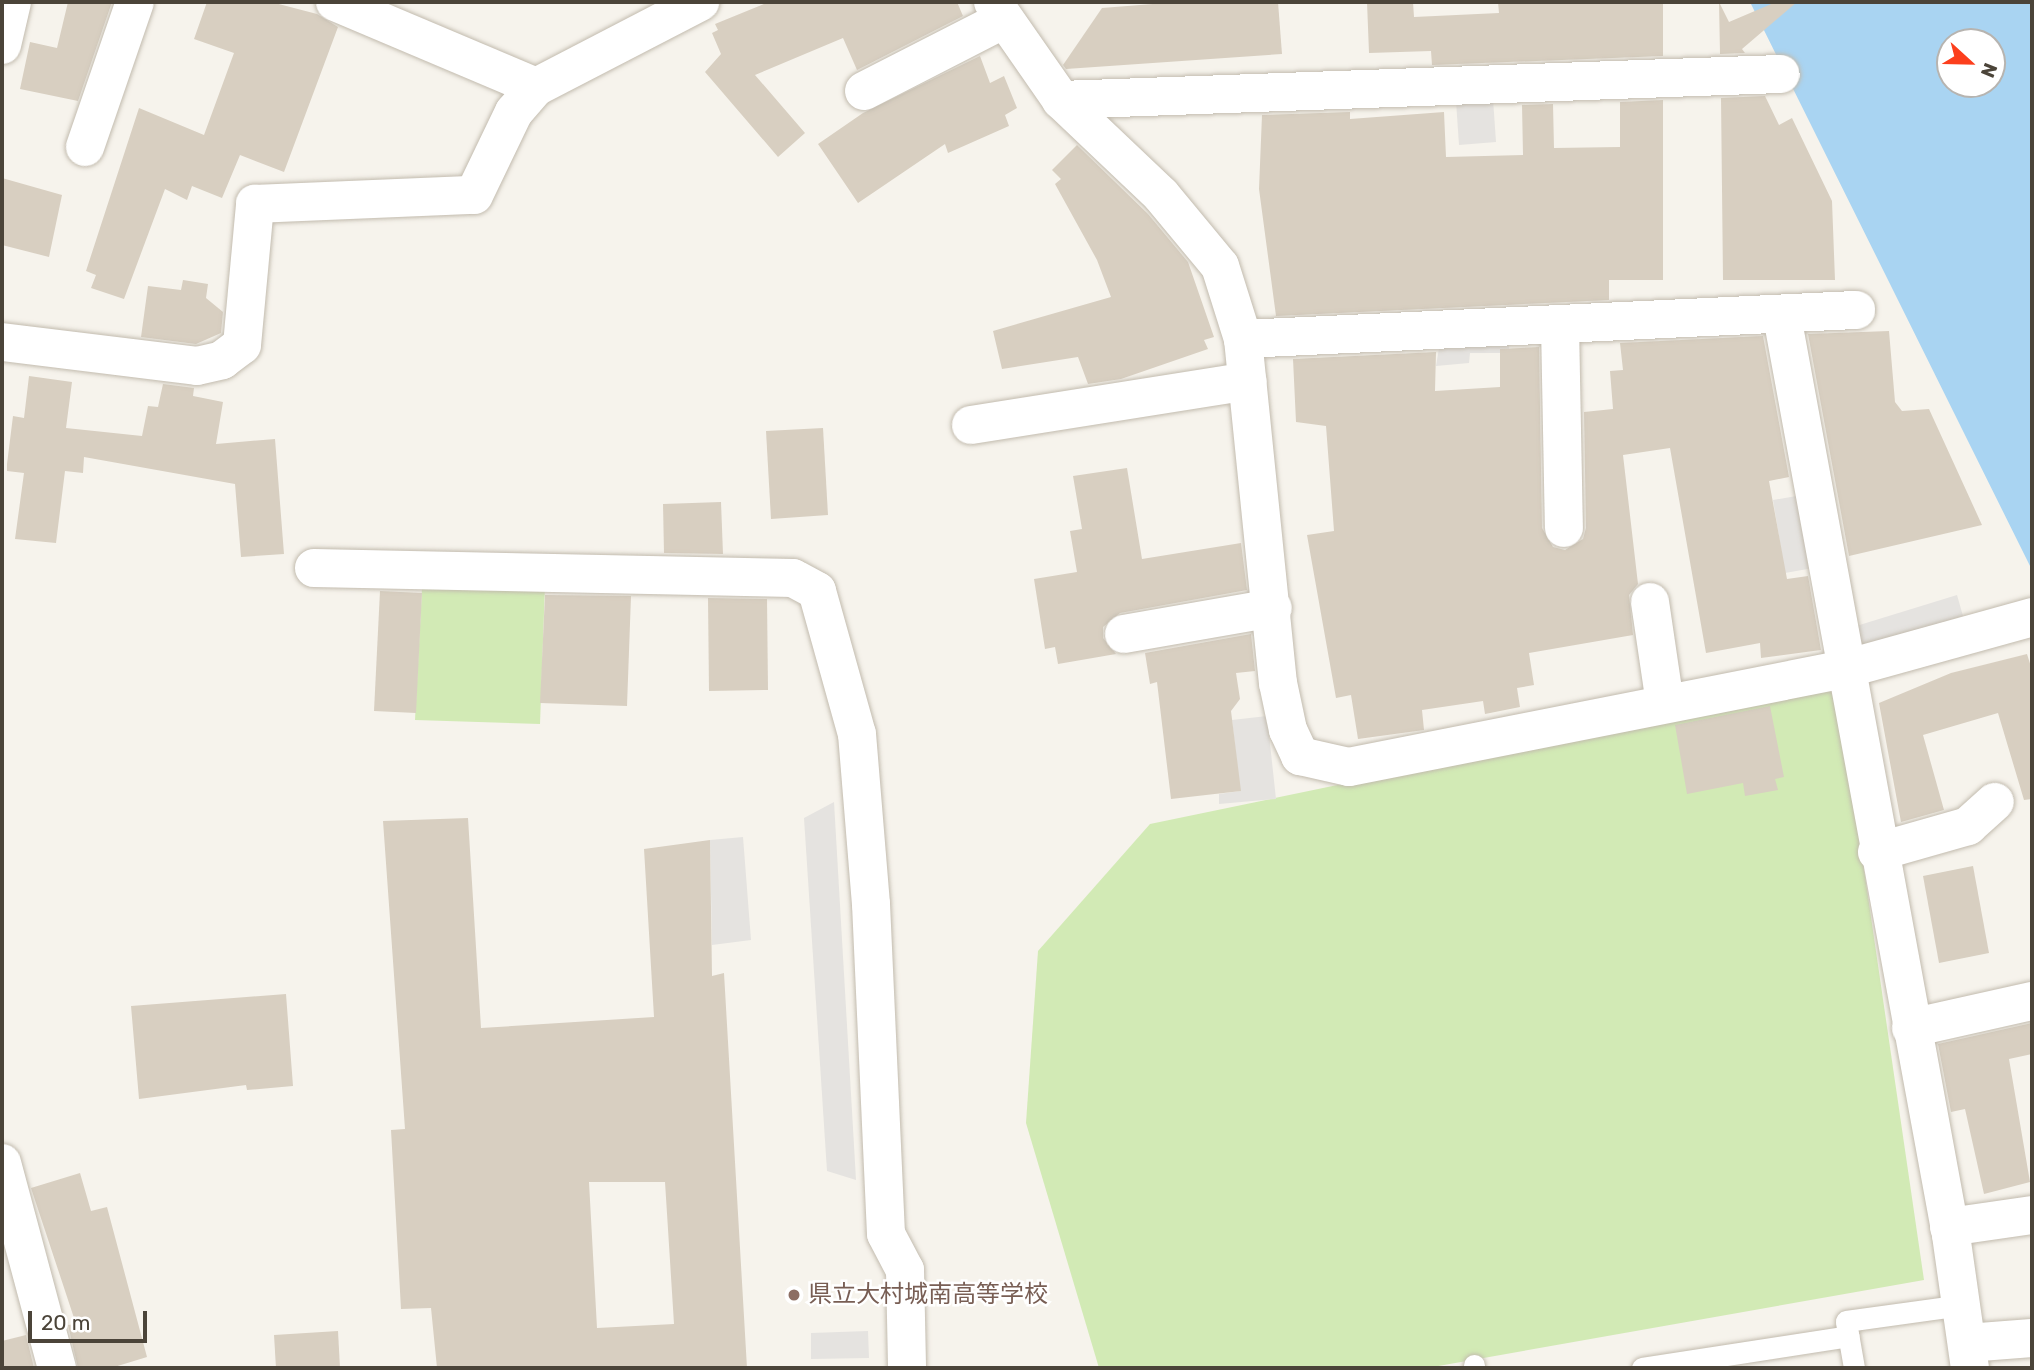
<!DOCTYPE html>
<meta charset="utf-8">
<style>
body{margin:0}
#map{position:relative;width:2034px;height:1370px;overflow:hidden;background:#f6f3ec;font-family:Rubik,"Noto Sans JP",sans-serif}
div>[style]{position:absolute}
.green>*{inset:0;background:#d2eab5}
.parking>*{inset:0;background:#e5e3e0}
.water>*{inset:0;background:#a9d4f2}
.building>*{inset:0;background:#d8cfc1}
.roads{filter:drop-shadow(0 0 2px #c2bbae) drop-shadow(0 0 2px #c2bbae)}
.lane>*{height:21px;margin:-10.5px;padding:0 10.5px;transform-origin:10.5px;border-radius:10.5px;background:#fff}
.street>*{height:38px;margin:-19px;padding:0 19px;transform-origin:19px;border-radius:19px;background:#fff}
.dots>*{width:19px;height:19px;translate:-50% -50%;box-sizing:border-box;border:4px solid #fff;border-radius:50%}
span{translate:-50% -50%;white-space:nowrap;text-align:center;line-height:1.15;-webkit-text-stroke:5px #fff;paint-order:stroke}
.education-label{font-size:24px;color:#785e54}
.left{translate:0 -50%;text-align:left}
.frame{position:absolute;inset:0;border:4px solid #4b4439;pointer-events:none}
.north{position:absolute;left:1936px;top:28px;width:70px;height:70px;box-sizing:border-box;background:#fff;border:2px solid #b7b4b0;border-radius:50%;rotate:112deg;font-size:19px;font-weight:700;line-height:28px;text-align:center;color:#4b4439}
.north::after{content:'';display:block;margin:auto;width:24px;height:32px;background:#fc3f1d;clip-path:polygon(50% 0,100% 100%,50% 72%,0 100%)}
.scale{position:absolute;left:28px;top:1311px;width:119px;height:32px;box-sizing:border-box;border:4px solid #4b4439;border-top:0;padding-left:9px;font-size:21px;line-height:24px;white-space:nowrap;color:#4b4439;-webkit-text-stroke:5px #fff;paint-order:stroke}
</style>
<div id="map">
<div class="green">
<i style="clip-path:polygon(545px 585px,540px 724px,415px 720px,422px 589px)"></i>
<i style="clip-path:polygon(1814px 686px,1828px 688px,1839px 698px,1924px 1280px,1427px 1368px,1099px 1368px,1026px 1123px,1038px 951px,1150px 824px)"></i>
</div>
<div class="parking">
<i style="clip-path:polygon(1493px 99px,1496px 142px,1459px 145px,1456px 101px)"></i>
<i style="clip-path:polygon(1441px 336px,1509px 336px,1509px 353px,1470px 353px,1469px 363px,1436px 366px)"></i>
<i style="clip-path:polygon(1802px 495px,1813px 568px,1785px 573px,1773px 500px)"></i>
<i style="clip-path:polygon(1957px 595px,1963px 616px,1860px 649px,1853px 627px)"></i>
<i style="clip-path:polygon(1267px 716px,1276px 799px,1219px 804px,1219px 794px,1240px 791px,1232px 720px)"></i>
<i style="clip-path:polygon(834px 802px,856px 1180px,827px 1171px,804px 818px)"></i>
<i style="clip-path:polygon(743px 837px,751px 940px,712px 945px,710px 840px)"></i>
<i style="clip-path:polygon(868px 1331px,869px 1358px,811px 1359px,811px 1333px)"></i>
</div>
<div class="water">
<i style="clip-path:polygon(evenodd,1750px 2px,2032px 2px,2032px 570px,1750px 2px,1950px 42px,1992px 42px,1992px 84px,1950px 84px,1950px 42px)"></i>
</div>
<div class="building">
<i style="clip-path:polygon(68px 2px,112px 2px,78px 101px,20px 89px,30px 42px,57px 48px)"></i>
<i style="clip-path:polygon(207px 2px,271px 2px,317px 14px,338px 27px,284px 172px,240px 155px,222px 198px,192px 186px,187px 200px,165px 189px,124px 299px,91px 288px,96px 275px,86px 271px,139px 108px,204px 135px,234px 53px,194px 39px)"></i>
<i style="clip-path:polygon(769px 2px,957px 2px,963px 16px,857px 70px,843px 38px,755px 75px,805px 133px,778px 157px,705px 72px,721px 54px,712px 33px,718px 30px,715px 24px)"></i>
<i style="clip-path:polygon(1178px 2px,1278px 2px,1282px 54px,1066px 69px,1063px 65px,1102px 8px)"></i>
<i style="clip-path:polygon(1367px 2px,1413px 2px,1414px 17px,1499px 13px,1498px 2px,1663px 2px,1663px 56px,1432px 65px,1431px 51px,1369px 53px)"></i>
<i style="clip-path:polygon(1719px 2px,1729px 22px,1776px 2px,1797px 2px,1742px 49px,1745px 53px,1720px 54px)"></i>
<i style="clip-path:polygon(980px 56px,990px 83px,1004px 76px,1017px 108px,1005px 115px,1009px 126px,948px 153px,945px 144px,858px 203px,818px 144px,863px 113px)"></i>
<i style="clip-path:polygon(1765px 96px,1779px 125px,1792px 118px,1832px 201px,1835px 280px,1723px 280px,1721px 98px)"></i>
<i style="clip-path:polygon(1663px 100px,1663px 280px,1609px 280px,1609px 300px,1276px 316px,1259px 189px,1262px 115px,1350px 112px,1350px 119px,1444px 112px,1446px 157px,1523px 155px,1522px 105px,1553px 104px,1554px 148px,1620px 147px,1620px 102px)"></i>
<i style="clip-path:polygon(1077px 145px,1148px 214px,1188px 262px,1214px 337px,1204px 340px,1208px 349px,1121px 379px,1088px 384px,1078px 357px,1002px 369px,993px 331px,1111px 297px,1097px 260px,1055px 184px,1061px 179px,1052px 170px)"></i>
<i style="clip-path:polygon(2px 178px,62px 195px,49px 257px,2px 245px)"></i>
<i style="clip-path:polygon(183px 280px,208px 284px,206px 298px,223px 312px,221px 333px,196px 344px,141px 337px,148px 286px,181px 290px)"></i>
<i style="clip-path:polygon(1889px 331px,1895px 402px,1902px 411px,1929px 409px,1982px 525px,1849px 556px,1808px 334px)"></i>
<i style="clip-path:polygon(1763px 336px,1789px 477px,1769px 481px,1787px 579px,1808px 576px,1821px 650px,1761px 658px,1760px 643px,1706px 653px,1670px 448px,1623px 455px,1638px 584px,1629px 595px,1633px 635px,1529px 653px,1534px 685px,1517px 688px,1520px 707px,1485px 714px,1483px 701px,1422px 710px,1424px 730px,1358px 739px,1351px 695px,1336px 698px,1307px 535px,1334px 531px,1326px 426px,1296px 422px,1293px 359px,1436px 352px,1435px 391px,1500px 387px,1500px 349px,1539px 347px,1542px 528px,1553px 547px,1565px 550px,1583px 539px,1586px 528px,1584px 412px,1613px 409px,1610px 371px,1623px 370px,1620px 343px)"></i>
<i style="clip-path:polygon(29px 376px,72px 382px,66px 428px,142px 436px,148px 406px,158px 407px,163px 384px,194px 388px,193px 396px,223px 402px,216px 444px,275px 439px,284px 554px,241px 557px,235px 484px,84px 457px,83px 473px,65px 471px,56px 543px,15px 539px,24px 473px,7px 471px,7px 464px,13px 416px,24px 418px)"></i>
<i style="clip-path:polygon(823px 428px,828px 515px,771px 519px,766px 431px)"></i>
<i style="clip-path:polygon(1127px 468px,1142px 559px,1241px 543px,1247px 590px,1120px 613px,1103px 627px,1103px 638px,1116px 654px,1058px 664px,1055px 647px,1045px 649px,1034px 579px,1077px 572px,1070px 531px,1082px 529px,1073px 476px)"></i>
<i style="clip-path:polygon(721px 502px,723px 554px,664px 553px,663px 504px)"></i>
<i style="clip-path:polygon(380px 591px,422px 593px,416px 713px,374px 711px)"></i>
<i style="clip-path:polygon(545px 595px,631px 596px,627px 706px,540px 703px)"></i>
<i style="clip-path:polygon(708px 598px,767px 599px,768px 690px,709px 691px)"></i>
<i style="clip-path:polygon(1251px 634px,1255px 671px,1236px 673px,1240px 699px,1231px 711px,1241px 791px,1171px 799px,1157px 682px,1150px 684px,1145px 653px)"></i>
<i style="clip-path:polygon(2027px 654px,2032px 670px,2032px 799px,2024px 800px,1998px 713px,1923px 735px,1944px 810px,1901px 822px,1879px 703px,1951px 673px)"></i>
<i style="clip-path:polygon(1770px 706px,1784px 777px,1775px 779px,1778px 790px,1745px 796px,1743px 783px,1687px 794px,1675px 725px)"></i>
<i style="clip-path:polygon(evenodd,468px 818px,481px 1028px,654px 1017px,644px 849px,710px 840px,712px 976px,724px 973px,747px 1368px,437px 1368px,431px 1308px,401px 1309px,391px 1130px,405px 1129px,383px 821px,468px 818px,589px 1182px,665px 1182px,674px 1324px,597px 1328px,589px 1182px)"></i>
<i style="clip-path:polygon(1973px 866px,1989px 953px,1939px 963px,1923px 876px)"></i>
<i style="clip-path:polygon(286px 994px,293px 1086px,247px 1090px,246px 1085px,139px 1099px,131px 1006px)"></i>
<i style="clip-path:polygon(2032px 1023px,2032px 1054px,2009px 1059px,2030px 1182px,1984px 1194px,1965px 1109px,1951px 1112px,1938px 1044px)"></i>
<i style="clip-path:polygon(80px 1173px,91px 1211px,107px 1207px,147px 1357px,111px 1368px,78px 1368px,68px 1325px,76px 1324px,31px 1188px)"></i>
<i style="clip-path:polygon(338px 1331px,340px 1368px,276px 1368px,274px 1335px)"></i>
<i style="clip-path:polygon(26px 1335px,34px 1368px,2px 1368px,2px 1341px)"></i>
</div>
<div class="roads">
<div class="lane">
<i style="left:1846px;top:1321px;width:116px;rotate:-7.9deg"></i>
<i style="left:1846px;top:1322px;width:47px;rotate:80.1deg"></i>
<i style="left:1474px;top:1365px;width:3px;rotate:90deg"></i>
<i style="left:1642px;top:1368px;width:209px;rotate:-8.8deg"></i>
</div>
<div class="street">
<i style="left:335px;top:2px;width:218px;rotate:22.9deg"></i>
<i style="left:993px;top:2px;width:119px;rotate:55.2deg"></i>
<i style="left:1061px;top:100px;width:138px;rotate:43.5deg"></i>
<i style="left:1161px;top:195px;width:92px;rotate:50.3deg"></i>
<i style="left:1220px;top:266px;width:77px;rotate:72.5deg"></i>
<i style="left:1243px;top:339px;width:346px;rotate:84.2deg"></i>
<i style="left:1278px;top:683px;width:48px;rotate:78deg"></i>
<i style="left:1288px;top:730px;width:29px;rotate:65deg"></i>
<i style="left:1300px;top:756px;width:50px;rotate:12.7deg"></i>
<i style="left:1349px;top:767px;width:506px;rotate:-11.18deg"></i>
<i style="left:1845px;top:669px;width:194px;rotate:-15.5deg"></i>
<i style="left:2px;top:45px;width:44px;rotate:-76.9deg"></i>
<i style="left:864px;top:91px;width:156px;rotate:-27.1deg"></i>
<i style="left:1061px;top:100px;width:720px;rotate:-2.07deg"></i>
<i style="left:85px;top:147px;width:153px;rotate:-71deg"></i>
<i style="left:1782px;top:316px;width:934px;rotate:79.58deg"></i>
<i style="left:1951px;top:1235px;width:134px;rotate:81.9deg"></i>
<i style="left:1560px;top:325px;width:203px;rotate:88.9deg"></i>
<i style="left:1243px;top:339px;width:614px;rotate:-2.71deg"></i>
<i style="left:2px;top:342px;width:196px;rotate:7deg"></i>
<i style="left:197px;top:366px;width:26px;rotate:-13deg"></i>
<i style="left:222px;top:360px;width:25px;rotate:-37deg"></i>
<i style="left:242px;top:345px;width:142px;rotate:-84.7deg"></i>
<i style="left:255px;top:204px;width:219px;rotate:-2.4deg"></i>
<i style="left:474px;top:195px;width:92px;rotate:-64.3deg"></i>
<i style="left:514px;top:112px;width:33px;rotate:-49deg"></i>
<i style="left:536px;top:87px;width:185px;rotate:-27.4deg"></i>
<i style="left:971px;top:425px;width:280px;rotate:-9deg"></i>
<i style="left:314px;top:568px;width:479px;rotate:1.2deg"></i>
<i style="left:793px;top:578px;width:27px;rotate:28deg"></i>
<i style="left:817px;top:591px;width:148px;rotate:74.4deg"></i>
<i style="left:857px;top:734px;width:171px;rotate:85.3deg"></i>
<i style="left:871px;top:904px;width:330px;rotate:87.4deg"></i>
<i style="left:886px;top:1234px;width:41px;rotate:62.2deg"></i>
<i style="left:905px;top:1270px;width:98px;rotate:88.8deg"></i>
<i style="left:1650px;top:602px;width:102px;rotate:81.6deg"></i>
<i style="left:1124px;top:634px;width:151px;rotate:-9.9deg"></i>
<i style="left:1877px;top:852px;width:95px;rotate:-15.9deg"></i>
<i style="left:1968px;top:826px;width:36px;rotate:-42deg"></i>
<i style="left:1911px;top:1028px;width:124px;rotate:-12.6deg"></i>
<i style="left:2px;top:1163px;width:212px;rotate:75deg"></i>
<i style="left:1949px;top:1227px;width:84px;rotate:-8.2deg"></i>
<i style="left:1967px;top:1343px;width:65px;rotate:-4.4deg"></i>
</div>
</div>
<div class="dots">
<i style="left:794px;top:1295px;background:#8d6e63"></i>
</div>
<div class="education-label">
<span class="left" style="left:808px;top:1295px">県立大村城南高等学校</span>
</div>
<div class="frame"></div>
<div class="north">N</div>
<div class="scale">20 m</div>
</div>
